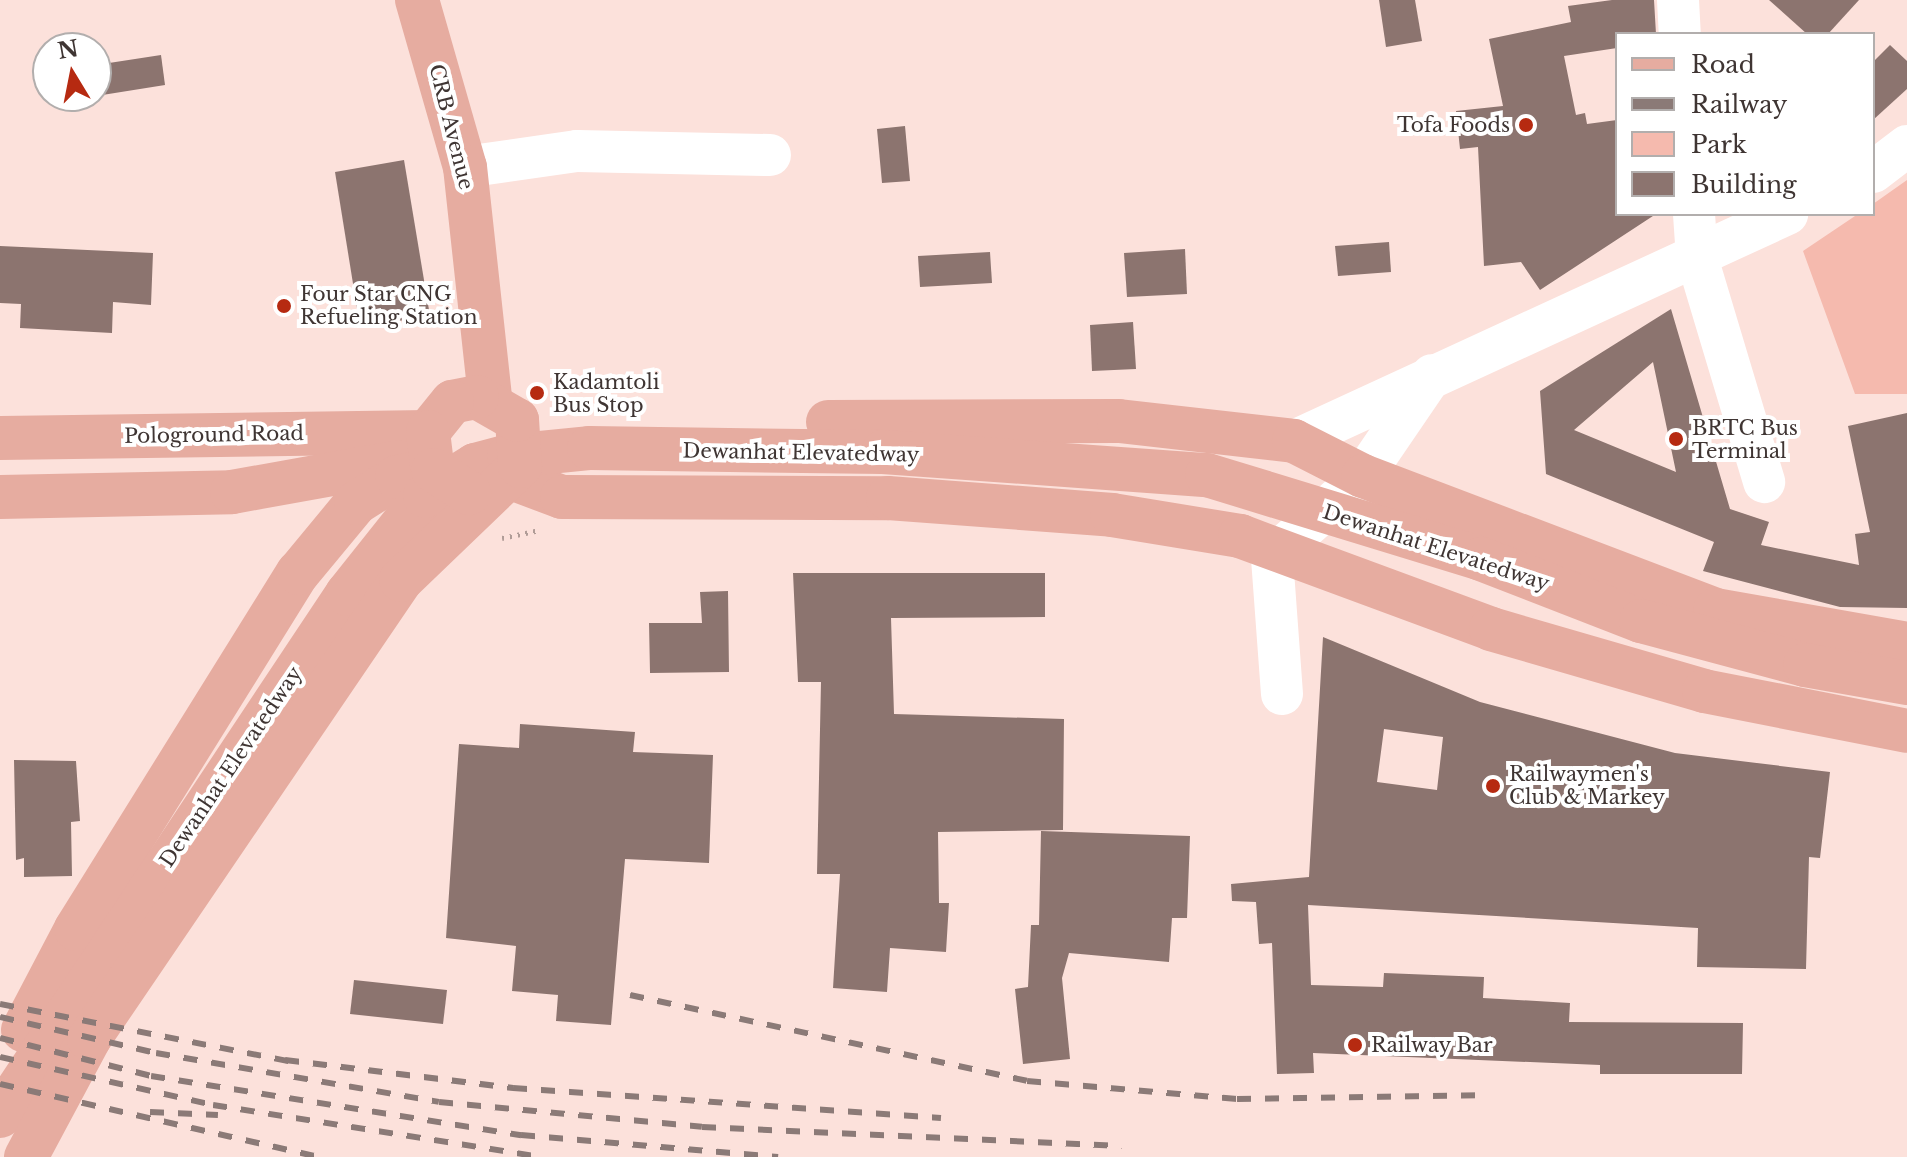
<!DOCTYPE html>
<style>
body{margin:0}
#map{position:relative;width:1907px;height:1157px;overflow:hidden;background:#fce1db;font-family:"Libre Baskerville",serif}
div>[style]{position:absolute}
.green>*{inset:0;background:#f5baae}
.building>*{inset:0;background:#8c746f}
.path>*{height:5px;margin-top:-2.5px;transform-origin:0;background:repeating-linear-gradient(90deg,#b09c97 0 2px,transparent 0 8px)}
.minor>*{height:42px;margin:-21px;padding:0 21px;transform-origin:21px;border-radius:21px;background:#fff}
.major>*{height:44px;margin:-22px;padding:0 22px;transform-origin:22px;border-radius:22px;background:#e6aca0}
.rail>*{height:6px;margin-top:-3px;transform-origin:0;background:repeating-linear-gradient(90deg,#8b7a77 0 14px,transparent 0 28px)}
.dots>*{width:22px;height:22px;translate:-50% -50%;box-sizing:border-box;border:4px solid #fff;border-radius:50%}
span{translate:-50% -50%;white-space:nowrap;text-align:center;line-height:1.15;-webkit-text-stroke:8px #fff;paint-order:stroke}
.poi-label{font-size:20px;color:#3f3533}
.right{translate:-100% -50%;text-align:right}
.left{translate:0 -50%;text-align:left}
.street-label{font-size:20px;color:#3f3533}
.legend{position:absolute;left:1615px;top:32px;width:260px;height:184px;box-sizing:border-box;background:#fff;border:2px solid #b2aead;margin:0;padding:10px 14px;list-style:none;font-size:24px;color:#3f3533}
.legend li{display:flex;align-items:center;gap:16px;height:40px}
.legend b{width:40px;border:2px solid #b2aead}
.north{position:absolute;left:32px;top:32px;width:80px;height:80px;box-sizing:border-box;background:#fff;border:2px solid #b2aead;border-radius:50%;rotate:350deg;font-size:22px;font-weight:700;line-height:32px;text-align:center;color:#3f3533}
.north::after{content:'';display:block;margin:auto;width:28px;height:36px;background:#b62a11;clip-path:polygon(50% 0,100% 100%,50% 72%,0 100%)}
</style>
<div id="map">
<div class="green">
<i style="clip-path:polygon(1907px 180px,1907px 394px,1855px 394px,1803px 251px,1858px 214px,1873px 214px,1873px 204px)"></i>
</div>
<div class="building">
<i style="clip-path:polygon(1379px 0,1415px 0,1422px 41px,1386px 47px)"></i>
<i style="clip-path:polygon(1612px 0,1654px 0,1656px 34px,1617px 34px,1617px 48px,1564px 56px,1576px 115px,1585px 113px,1587px 124px,1617px 120px,1617px 214px,1656px 214px,1540px 290px,1521px 262px,1484px 266px,1478px 147px,1460px 149px,1456px 111px,1503px 106px,1489px 39px,1571px 22px,1568px 6px)"></i>
<i style="clip-path:polygon(1769px 0,1859px 0,1828px 34px,1807px 34px)"></i>
<i style="clip-path:polygon(1890px 45px,1907px 61px,1907px 89px,1873px 120px,1873px 62px)"></i>
<i style="clip-path:polygon(161px 55px,165px 85px,96px 96px,96px 65px)"></i>
<i style="clip-path:polygon(905px 126px,910px 181px,882px 183px,877px 129px)"></i>
<i style="clip-path:polygon(404px 160px,430px 316px,360px 327px,335px 172px)"></i>
<i style="clip-path:polygon(1389px 242px,1391px 272px,1338px 276px,1335px 246px)"></i>
<i style="clip-path:polygon(0 246px,153px 253px,151px 305px,113px 302px,112px 333px,20px 328px,21px 304px,0 303px)"></i>
<i style="clip-path:polygon(1185px 249px,1187px 294px,1127px 297px,1124px 253px)"></i>
<i style="clip-path:polygon(990px 252px,992px 283px,920px 287px,918px 256px)"></i>
<i style="clip-path:polygon(evenodd,1671px 309px,1730px 509px,1769px 522px,1761px 545px,1859px 565px,1855px 534px,1870px 532px,1848px 426px,1907px 413px,1907px 608px,1840px 607px,1703px 571px,1714px 542px,1546px 474px,1540px 391px,1671px 309px,1653px 362px,1676px 472px,1574px 430px,1653px 362px)"></i>
<i style="clip-path:polygon(1133px 322px,1136px 369px,1092px 371px,1090px 325px)"></i>
<i style="clip-path:polygon(793px 573px,1045px 573px,1045px 617px,891px 618px,894px 714px,1064px 719px,1063px 830px,938px 832px,939px 903px,949px 903px,946px 952px,890px 948px,887px 992px,833px 988px,840px 874px,817px 874px,821px 682px,798px 682px)"></i>
<i style="clip-path:polygon(728px 591px,729px 672px,650px 673px,649px 623px,702px 623px,700px 592px)"></i>
<i style="clip-path:polygon(evenodd,1323px 637px,1480px 702px,1675px 753px,1830px 772px,1820px 858px,1809px 857px,1806px 969px,1697px 967px,1698px 928px,1308px 905px,1311px 985px,1383px 987px,1384px 973px,1484px 977px,1483px 998px,1570px 1003px,1569px 1022px,1743px 1023px,1742px 1074px,1600px 1074px,1600px 1065px,1313px 1053px,1314px 1073px,1277px 1074px,1272px 943px,1259px 944px,1256px 902px,1232px 901px,1231px 884px,1309px 877px,1323px 637px,1384px 729px,1443px 737px,1437px 790px,1377px 782px,1384px 729px)"></i>
<i style="clip-path:polygon(520px 724px,635px 732px,633px 752px,713px 755px,709px 863px,625px 859px,611px 1025px,556px 1021px,558px 995px,512px 991px,516px 946px,446px 938px,459px 744px,519px 748px)"></i>
<i style="clip-path:polygon(14px 760px,76px 761px,80px 821px,71px 822px,72px 876px,24px 877px,24px 858px,16px 860px)"></i>
<i style="clip-path:polygon(1041px 831px,1190px 836px,1187px 918px,1172px 918px,1169px 962px,1069px 953px,1062px 978px,1070px 1059px,1023px 1064px,1015px 989px,1028px 987px,1031px 925px,1039px 925px)"></i>
<i style="clip-path:polygon(354px 980px,447px 990px,443px 1024px,350px 1014px)"></i>
</div>
<div class="path">
<i style="left:502px;top:538px;width:35px;rotate:-12deg"></i>
</div>
<div class="minor">
<i style="left:1678px;top:0;width:34px;rotate:87deg"></i>
<i style="left:465px;top:167px;width:113px;rotate:-8.1deg"></i>
<i style="left:577px;top:151px;width:193px;rotate:1.2deg"></i>
<i style="left:1873px;top:172px;width:43px;rotate:-37.4deg"></i>
<i style="left:1694px;top:214px;width:44px;rotate:86.1deg"></i>
<i style="left:1697px;top:258px;width:234px;rotate:73.3deg"></i>
<i style="left:1294px;top:441px;width:543px;rotate:-24.72deg"></i>
<i style="left:1282px;top:694px;width:137px;rotate:-94.2deg"></i>
<i style="left:1272px;top:557px;width:122px;rotate:-41.7deg"></i>
<i style="left:1363px;top:476px;width:122px;rotate:-55.7deg"></i>
</div>
<div class="major">
<i style="left:417px;top:0;width:174px;rotate:74deg"></i>
<i style="left:465px;top:167px;width:233px;rotate:83.8deg"></i>
<i style="left:828px;top:422px;width:291px;rotate:-0.2deg"></i>
<i style="left:1119px;top:421px;width:176px;rotate:6.5deg"></i>
<i style="left:1294px;top:441px;width:77px;rotate:26.9deg"></i>
<i style="left:1363px;top:476px;width:377px;rotate:20.8deg"></i>
<i style="left:1715px;top:610px;width:195px;rotate:10deg"></i>
<i style="left:0;top:438px;width:428px;rotate:-0.8deg"></i>
<i style="left:511px;top:478px;width:54px;rotate:20.4deg"></i>
<i style="left:562px;top:497px;width:326px;rotate:0.2deg"></i>
<i style="left:888px;top:498px;width:225px;rotate:4.3deg"></i>
<i style="left:1112px;top:515px;width:130px;rotate:9.3deg"></i>
<i style="left:1240px;top:536px;width:268px;rotate:20.3deg"></i>
<i style="left:1491px;top:629px;width:222px;rotate:16.2deg"></i>
<i style="left:1704px;top:691px;width:207px;rotate:11.1deg"></i>
<i style="left:0;top:497px;width:232px;rotate:-1.2deg"></i>
<i style="left:232px;top:492px;width:169px;rotate:-10.2deg"></i>
<i style="left:23px;top:1030px;width:114px;rotate:-62.3deg"></i>
<i style="left:76px;top:929px;width:420px;rotate:-58.1deg"></i>
<i style="left:298px;top:573px;width:91px;rotate:-50.4deg"></i>
<i style="left:356px;top:503px;width:49px;rotate:-32.4deg"></i>
<i style="left:397px;top:477px;width:37px;rotate:-11deg"></i>
<i style="left:0;top:1116px;width:627px;rotate:-56.39deg"></i>
<i style="left:347px;top:594px;width:125px;rotate:-51.5deg"></i>
<i style="left:425px;top:496px;width:59px;rotate:-31.8deg"></i>
<i style="left:475px;top:465px;width:35px;rotate:-15deg"></i>
<i style="left:509px;top:456px;width:80px;rotate:-5.7deg"></i>
<i style="left:589px;top:448px;width:294px;rotate:0.8deg"></i>
<i style="left:883px;top:452px;width:325px;rotate:4.1deg"></i>
<i style="left:1207px;top:475px;width:287px;rotate:17deg"></i>
<i style="left:1481px;top:559px;width:172px;rotate:21.2deg"></i>
<i style="left:1641px;top:621px;width:170px;rotate:15deg"></i>
<i style="left:1805px;top:665px;width:104px;rotate:10deg"></i>
<i style="left:26px;top:1157px;width:134px;rotate:-61.9deg"></i>
<i style="left:89px;top:1039px;width:555px;rotate:-55.79deg"></i>
<i style="left:401px;top:580px;width:165px;rotate:-43.8deg"></i>
<i style="left:520px;top:466px;width:46px;rotate:-93.7deg"></i>
<i style="left:517px;top:420px;width:46px;rotate:-150.1deg"></i>
<i style="left:477px;top:397px;width:25px;rotate:169deg"></i>
<i style="left:452px;top:402px;width:38px;rotate:129deg"></i>
<i style="left:428px;top:432px;width:38px;rotate:83deg"></i>
<i style="left:433px;top:470px;width:43px;rotate:32.6deg"></i>
</div>
<div class="rail">
<i style="left:630px;top:995px;width:406px;rotate:12.2deg"></i>
<i style="left:1027px;top:1081px;width:211px;rotate:4.9deg"></i>
<i style="left:1237px;top:1099px;width:242px;rotate:-0.9deg"></i>
<i style="left:0;top:1004px;width:299px;rotate:11.2deg"></i>
<i style="left:0;top:1017px;width:160px;rotate:13deg"></i>
<i style="left:156px;top:1053px;width:287px;rotate:9.8deg"></i>
<i style="left:439px;top:1102px;width:264px;rotate:5.4deg"></i>
<i style="left:702px;top:1127px;width:420px;rotate:2.6deg"></i>
<i style="left:0;top:1038px;width:156px;rotate:14.1deg"></i>
<i style="left:151px;top:1076px;width:375px;rotate:9.1deg"></i>
<i style="left:521px;top:1135px;width:258px;rotate:4.9deg"></i>
<i style="left:0;top:1057px;width:218px;rotate:12.7deg"></i>
<i style="left:213px;top:1105px;width:333px;rotate:9deg"></i>
<i style="left:285px;top:1060px;width:230px;rotate:7deg"></i>
<i style="left:513px;top:1088px;width:429px;rotate:4deg"></i>
<i style="left:0;top:1084px;width:328px;rotate:12.9deg"></i>
<i style="left:150px;top:1112px;width:68px;rotate:2.5deg"></i>
</div>
<div class="dots">
<i style="left:1526px;top:125px;background:#b62a11"></i>
<i style="left:284px;top:306px;background:#b62a11"></i>
<i style="left:537px;top:393px;background:#b62a11"></i>
<i style="left:1676px;top:439px;background:#b62a11"></i>
<i style="left:1493px;top:786px;background:#b62a11"></i>
<i style="left:1355px;top:1045px;background:#b62a11"></i>
</div>
<div class="poi-label">
<span class="right" style="left:1510px;top:125px">Tofa Foods</span>
<span class="left" style="left:300px;top:306px">Four Star CNG<br>Refueling Station</span>
<span class="left" style="left:553px;top:394px">Kadamtoli<br>Bus Stop</span>
<span class="left" style="left:1692px;top:440px">BRTC Bus<br>Terminal</span>
<span class="left" style="left:1509px;top:786px">Railwaymen's<br>Club &amp; Markey</span>
<span class="left" style="left:1371px;top:1045px">Railway Bar</span>
</div>
<div class="street-label">
<span style="left:451px;top:127px;rotate:76deg">CRB Avenue</span>
<span style="left:214px;top:435px;rotate:-1deg">Pologround Road</span>
<span style="left:801px;top:453px;rotate:1deg">Dewanhat Elevatedway</span>
<span style="left:1436px;top:548px;rotate:18deg">Dewanhat Elevatedway</span>
<span style="left:231px;top:767px;rotate:-56deg">Dewanhat Elevatedway</span>
</div>
<ul class="legend">
<li><b style="height:10px;background:#e6aca0"></b>Road</li>
<li><b style="height:10px;background:#8b7a77"></b>Railway</li>
<li><b style="height:22px;background:#f5baae"></b>Park</li>
<li><b style="height:22px;background:#8c746f"></b>Building</li>
</ul>
<div class="north">N</div>
</div>
